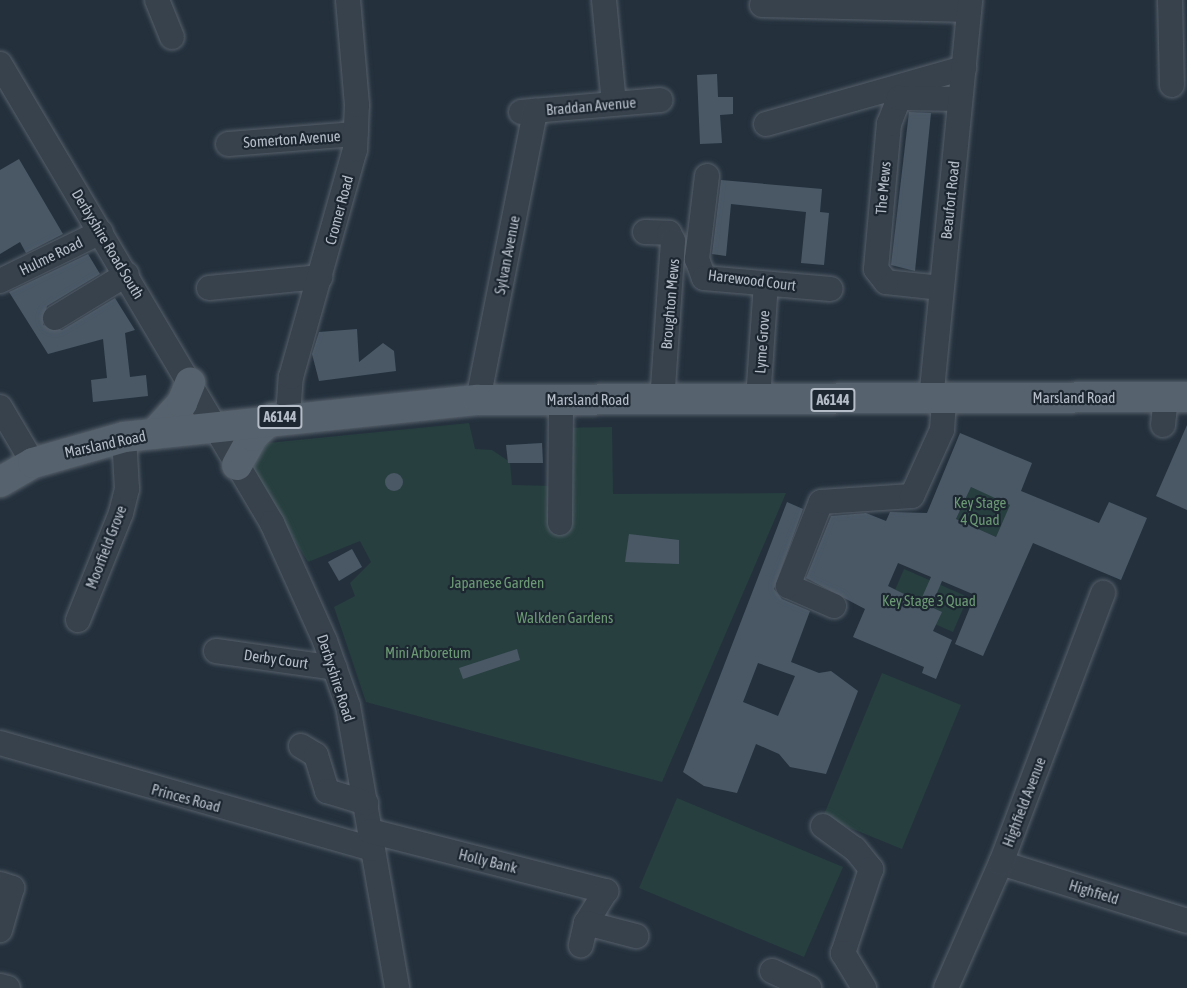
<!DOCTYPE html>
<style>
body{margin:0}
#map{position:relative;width:1187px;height:988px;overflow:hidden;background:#24313d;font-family:"Asap Condensed",sans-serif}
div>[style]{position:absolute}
.green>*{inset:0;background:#273f3f}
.building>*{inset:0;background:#4a5866}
.round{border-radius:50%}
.roads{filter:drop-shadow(0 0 2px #56606b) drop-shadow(0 0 2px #56606b)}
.minor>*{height:24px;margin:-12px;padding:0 12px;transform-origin:12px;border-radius:12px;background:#38424d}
.major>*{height:30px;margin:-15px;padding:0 15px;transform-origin:15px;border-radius:15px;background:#56626d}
span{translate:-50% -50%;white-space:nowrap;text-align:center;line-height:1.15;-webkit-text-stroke:4.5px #1d2732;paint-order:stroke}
.shield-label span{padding:2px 4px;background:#1d2732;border:2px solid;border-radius:4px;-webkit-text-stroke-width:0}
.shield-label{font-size:14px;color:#b4bdc8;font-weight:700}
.street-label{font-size:15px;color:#b4bdc8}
.park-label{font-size:15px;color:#6b9973}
</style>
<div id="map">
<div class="green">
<i style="clip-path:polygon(469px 423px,475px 449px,492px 450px,510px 462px,512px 485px,555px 486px,556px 428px,612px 427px,613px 494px,786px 493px,662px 782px,366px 702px,334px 607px,355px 596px,350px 583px,371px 562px,360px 541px,308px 562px,252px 471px,253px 456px,268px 443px)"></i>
<i style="clip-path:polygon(971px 487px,996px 498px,1014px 497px,996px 537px,956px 519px)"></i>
<i style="clip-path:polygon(904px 569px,968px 597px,953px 632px,889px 604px)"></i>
<i style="clip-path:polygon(882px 673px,961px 705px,902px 849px,823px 817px)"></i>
<i style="clip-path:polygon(677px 798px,843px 867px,804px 957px,639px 888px)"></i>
</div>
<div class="building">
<i style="clip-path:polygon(717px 74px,718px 97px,733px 97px,733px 114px,720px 115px,722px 143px,700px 144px,697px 75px)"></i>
<i style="clip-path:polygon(909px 112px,931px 113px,915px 271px,891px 265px)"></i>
<i style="clip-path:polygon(19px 159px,63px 234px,26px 253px,20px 242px,0 254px,0 170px)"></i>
<i style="clip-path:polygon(721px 180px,822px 189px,820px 212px,829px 213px,824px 265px,801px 263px,806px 212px,731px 204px,726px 256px,712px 254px)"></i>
<i style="clip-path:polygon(88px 254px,100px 274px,47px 306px,43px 325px,62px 330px,115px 298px,135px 330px,125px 333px,130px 377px,146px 375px,148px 396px,93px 402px,91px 380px,107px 378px,103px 339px,48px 354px,9px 292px)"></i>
<i style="clip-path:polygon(357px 329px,359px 362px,383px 343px,394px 351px,396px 371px,319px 381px,312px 354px,319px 332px)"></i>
<i style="clip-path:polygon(1187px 425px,1187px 510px,1156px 496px)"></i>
<i style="clip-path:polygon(evenodd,960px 433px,1032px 463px,1021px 491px,1099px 523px,1109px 502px,1147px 518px,1121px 580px,1033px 543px,983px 656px,955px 644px,975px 595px,942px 581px,931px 607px,942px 612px,933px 631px,952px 640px,936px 679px,922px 673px,924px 667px,853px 637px,865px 609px,806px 578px,831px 516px,866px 513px,886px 521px,890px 512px,927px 513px,960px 433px,971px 487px,1010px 505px,996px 537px,956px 519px,971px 487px,960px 433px,898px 563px,931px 577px,920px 602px,888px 586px,898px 563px)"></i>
<i style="clip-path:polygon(542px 443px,543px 463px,508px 463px,506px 445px)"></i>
<i class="round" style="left:385px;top:473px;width:18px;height:18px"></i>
<i style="clip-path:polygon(evenodd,787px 502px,803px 509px,774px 589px,782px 599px,810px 611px,791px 662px,819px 673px,831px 671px,858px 691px,826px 774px,790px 767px,779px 754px,756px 744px,737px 793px,704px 786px,683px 772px,787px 502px,758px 663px,795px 676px,778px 716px,743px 702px,758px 663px)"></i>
<i style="clip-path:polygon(629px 534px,679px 540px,679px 564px,625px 562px)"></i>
<i style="clip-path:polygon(352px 549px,362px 567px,339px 581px,328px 562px)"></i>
<i style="clip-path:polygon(517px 649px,520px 660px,463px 679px,459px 668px)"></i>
</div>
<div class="roads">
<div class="minor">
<i style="left:157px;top:0;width:40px;rotate:68deg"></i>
<i style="left:604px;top:0;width:104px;rotate:84.5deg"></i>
<i style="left:1170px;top:0;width:85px;rotate:88.7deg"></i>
<i style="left:762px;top:5px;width:207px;rotate:1.4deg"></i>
<i style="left:0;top:64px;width:534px;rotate:59.35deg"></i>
<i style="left:272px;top:523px;width:129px;rotate:65.8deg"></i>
<i style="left:325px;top:641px;width:69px;rotate:70.5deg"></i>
<i style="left:348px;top:706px;width:286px;rotate:80.1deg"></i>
<i style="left:521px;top:112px;width:140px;rotate:-4.9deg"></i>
<i style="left:766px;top:124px;width:206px;rotate:-15.8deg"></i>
<i style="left:228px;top:144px;width:128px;rotate:-4.5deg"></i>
<i style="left:707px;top:176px;width:84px;rotate:96.9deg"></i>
<i style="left:697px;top:259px;width:20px;rotate:70deg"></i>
<i style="left:704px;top:278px;width:127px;rotate:5deg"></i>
<i style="left:645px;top:232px;width:24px;rotate:2deg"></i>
<i style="left:669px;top:233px;width:9px;rotate:63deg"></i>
<i style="left:673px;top:241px;width:160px;rotate:93.9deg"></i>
<i style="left:0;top:281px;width:112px;rotate:-25.9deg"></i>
<i style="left:209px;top:288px;width:112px;rotate:-5.7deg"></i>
<i style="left:941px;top:288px;width:55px;rotate:-173.8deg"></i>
<i style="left:886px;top:282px;width:16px;rotate:-128deg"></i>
<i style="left:876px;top:269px;width:146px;rotate:-84.9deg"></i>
<i style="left:889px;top:124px;width:28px;rotate:-69deg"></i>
<i style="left:899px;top:98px;width:61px;rotate:0.9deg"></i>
<i style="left:55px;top:318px;width:84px;rotate:-31.4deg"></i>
<i style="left:478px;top:400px;width:295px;rotate:-78.8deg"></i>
<i style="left:758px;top:400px;width:116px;rotate:-86.1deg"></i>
<i style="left:931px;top:400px;width:402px;rotate:-84.4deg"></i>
<i style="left:0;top:407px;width:65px;rotate:59.5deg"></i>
<i style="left:288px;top:416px;width:39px;rotate:-86deg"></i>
<i style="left:291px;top:377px;width:236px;rotate:-74.3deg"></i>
<i style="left:355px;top:150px;width:45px;rotate:-87.5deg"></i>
<i style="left:357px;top:105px;width:105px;rotate:-94.9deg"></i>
<i style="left:1163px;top:425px;width:28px;rotate:-84deg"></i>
<i style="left:560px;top:523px;width:124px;rotate:-89.5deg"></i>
<i style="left:834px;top:606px;width:50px;rotate:-156.5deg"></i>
<i style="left:788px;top:586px;width:90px;rotate:-68.6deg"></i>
<i style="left:821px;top:502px;width:91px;rotate:-3.8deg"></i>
<i style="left:912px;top:496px;width:72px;rotate:-65.6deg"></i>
<i style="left:942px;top:430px;width:31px;rotate:-86deg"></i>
<i style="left:78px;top:620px;width:115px;rotate:-68.1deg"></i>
<i style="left:121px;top:513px;width:25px;rotate:-76deg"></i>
<i style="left:127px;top:489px;width:52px;rotate:-93.3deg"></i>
<i style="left:216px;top:651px;width:120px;rotate:8.1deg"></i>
<i style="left:0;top:743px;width:387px;rotate:15.9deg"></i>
<i style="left:301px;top:746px;width:17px;rotate:31deg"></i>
<i style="left:316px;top:755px;width:38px;rotate:73deg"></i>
<i style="left:327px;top:791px;width:41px;rotate:17.1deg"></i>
<i style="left:823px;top:826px;width:39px;rotate:36deg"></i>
<i style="left:855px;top:849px;width:26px;rotate:51deg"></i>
<i style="left:871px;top:869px;width:89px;rotate:108.4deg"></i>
<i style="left:843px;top:953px;width:41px;rotate:59deg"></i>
<i style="left:370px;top:831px;width:244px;rotate:14.3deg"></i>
<i style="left:606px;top:891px;width:38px;rotate:122deg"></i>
<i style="left:586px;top:923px;width:23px;rotate:103deg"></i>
<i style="left:1001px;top:863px;width:195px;rotate:17.3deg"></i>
<i style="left:0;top:884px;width:13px;rotate:18deg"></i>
<i style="left:12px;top:888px;width:44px;rotate:105.9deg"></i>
<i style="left:586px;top:923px;width:52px;rotate:14.6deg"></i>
<i style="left:772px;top:971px;width:41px;rotate:24.7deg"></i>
<i style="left:0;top:986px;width:8px;rotate:14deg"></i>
<i style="left:946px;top:988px;width:137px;rotate:-66.3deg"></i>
<i style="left:1001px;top:863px;width:289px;rotate:-69.3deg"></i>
</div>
<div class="major">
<i style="left:154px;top:434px;width:42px;rotate:-47.9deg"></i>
<i style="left:182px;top:403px;width:22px;rotate:-68deg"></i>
<i style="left:237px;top:465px;width:33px;rotate:-61deg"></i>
<i style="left:253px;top:436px;width:26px;rotate:-43deg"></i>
<i style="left:0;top:482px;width:38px;rotate:-30deg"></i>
<i style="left:33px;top:463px;width:95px;rotate:-15.9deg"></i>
<i style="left:124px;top:437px;width:356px;rotate:-6deg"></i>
<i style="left:478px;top:400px;width:709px;rotate:-0.24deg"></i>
</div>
</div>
<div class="shield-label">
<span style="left:833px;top:400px">A6144</span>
<span style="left:280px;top:417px">A6144</span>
</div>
<div class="street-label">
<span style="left:591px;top:106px;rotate:-5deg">Braddan Avenue</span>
<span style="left:292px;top:139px;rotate:-4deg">Somerton Avenue</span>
<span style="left:883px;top:188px;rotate:-85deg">The Mews</span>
<span style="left:950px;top:200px;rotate:-84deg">Beaufort Road</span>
<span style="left:339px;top:210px;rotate:-75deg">Cromer Road</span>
<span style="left:108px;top:244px;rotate:59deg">Derbyshire Road South</span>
<span style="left:507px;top:255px;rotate:-79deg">Sylvan Avenue</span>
<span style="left:51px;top:256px;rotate:-26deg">Hulme Road</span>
<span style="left:752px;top:280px;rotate:7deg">Harewood Court</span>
<span style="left:670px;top:304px;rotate:-85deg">Broughton Mews</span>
<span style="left:762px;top:342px;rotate:-86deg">Lyme Grove</span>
<span style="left:1074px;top:398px">Marsland Road</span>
<span style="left:588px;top:400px">Marsland Road</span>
<span style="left:105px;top:444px;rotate:-12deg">Marsland Road</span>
<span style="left:106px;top:547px;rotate:-69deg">Moorfield Grove</span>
<span style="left:276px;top:659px;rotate:8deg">Derby Court</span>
<span style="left:336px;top:678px;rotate:72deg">Derbyshire Road</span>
<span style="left:186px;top:798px;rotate:15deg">Princes Road</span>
<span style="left:1024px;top:802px;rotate:-69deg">Highfield Avenue</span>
<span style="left:488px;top:861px;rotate:14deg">Holly Bank</span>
<span style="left:1094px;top:892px;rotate:17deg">Highfield</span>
</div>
<div class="park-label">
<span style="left:980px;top:511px">Key Stage<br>4 Quad</span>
<span style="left:497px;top:583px">Japanese Garden</span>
<span style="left:929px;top:601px">Key Stage 3 Quad</span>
<span style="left:565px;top:618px">Walkden Gardens</span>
<span style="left:428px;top:653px">Mini Arboretum</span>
</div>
</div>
